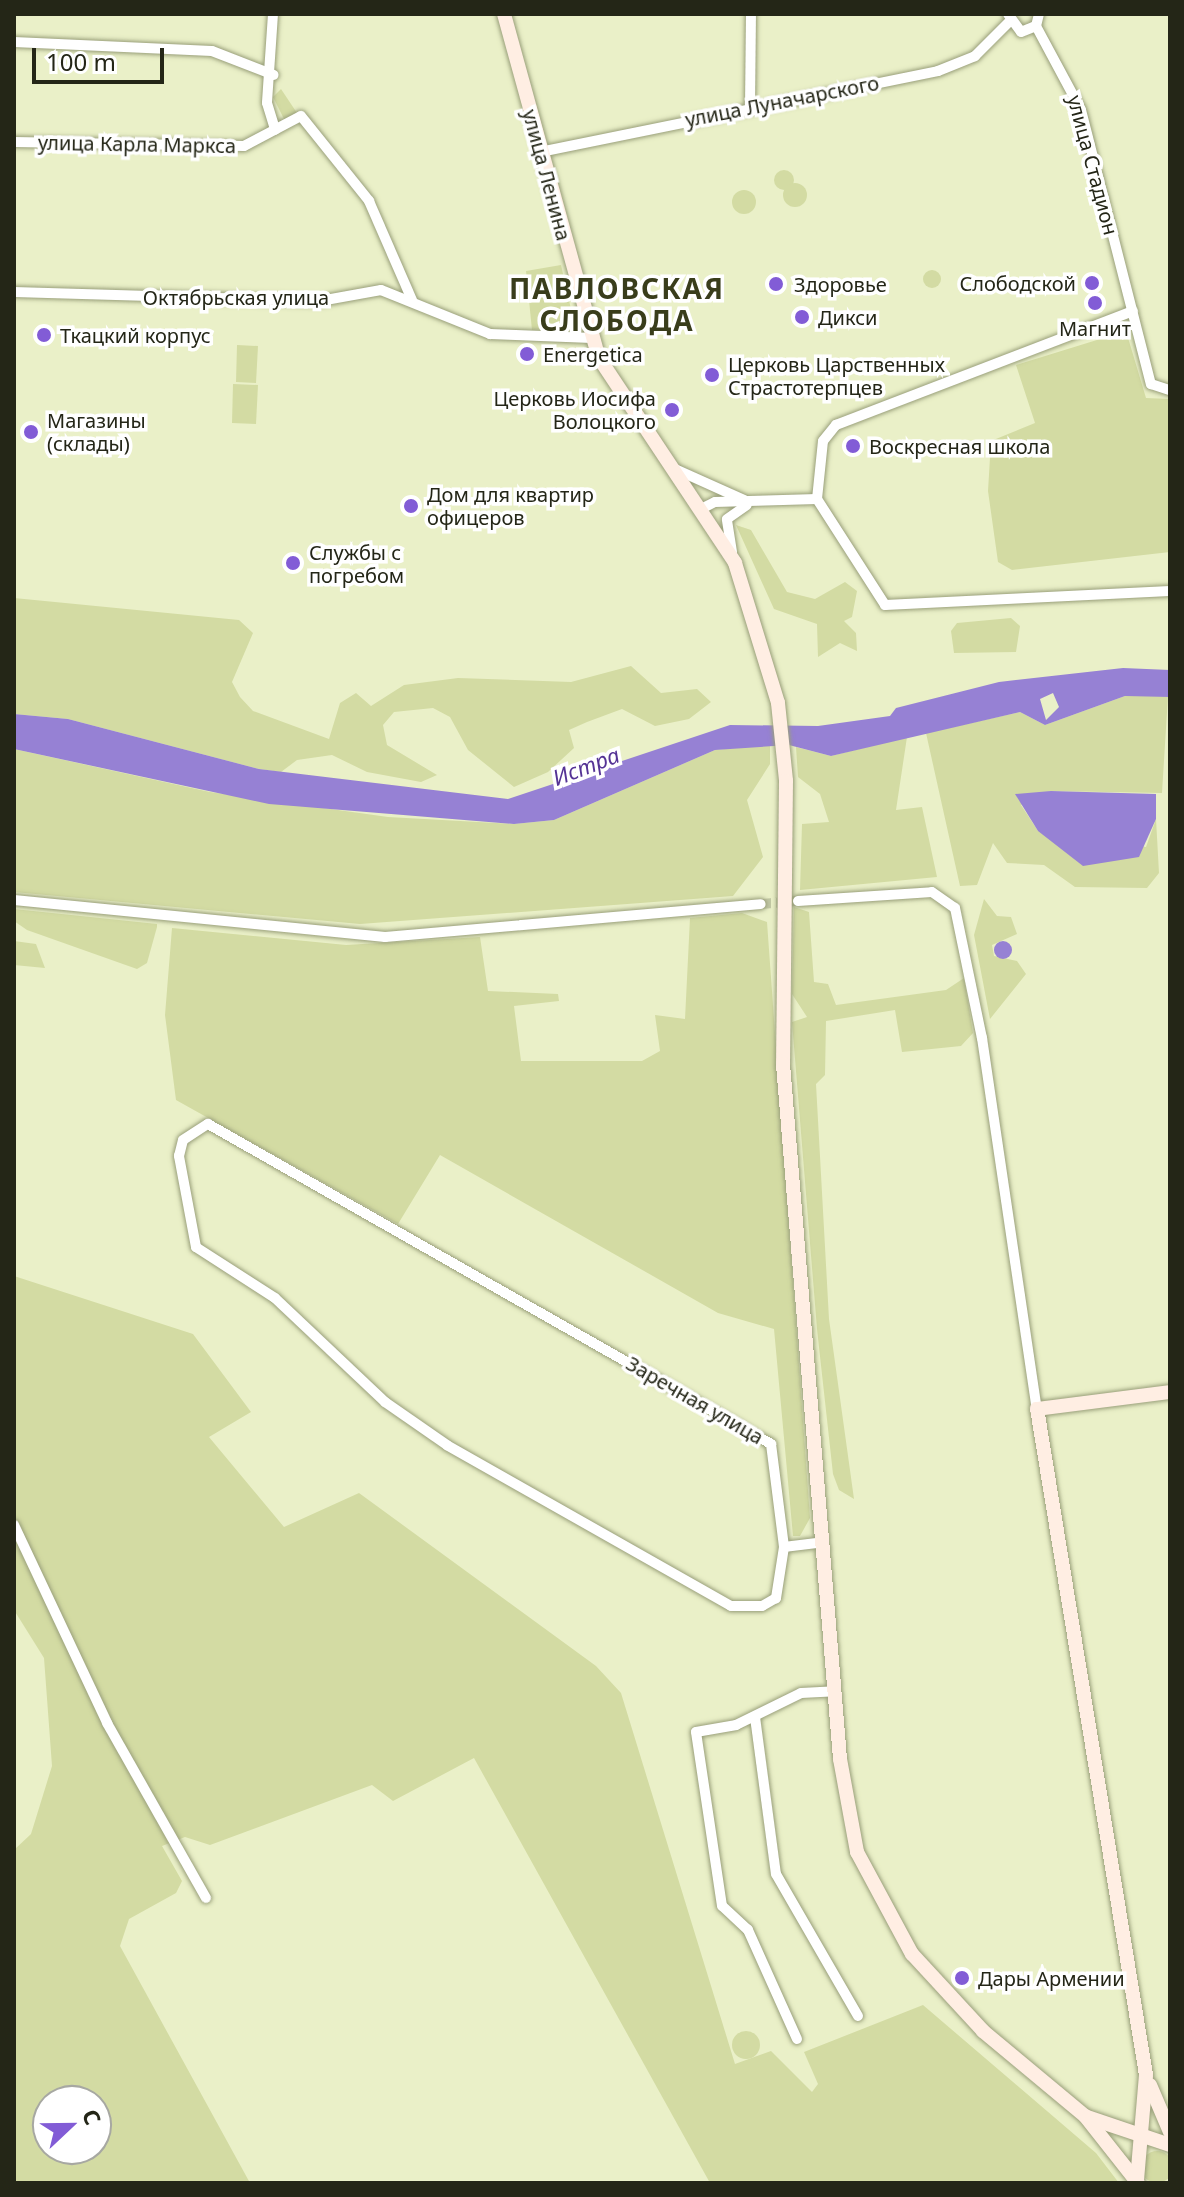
<!DOCTYPE html>
<meta charset="utf-8">
<style>
body{margin:0}
#map{position:relative;width:1184px;height:2197px;overflow:hidden;background:#eaf0c8;font-family:"Noto Sans",sans-serif}
div>[style]{position:absolute}
.green>*{inset:0;background:#d3dba3}
.round{border-radius:50%}
.water>*{inset:0;background:#9681d4}
.street-tunnel>*{height:10px;margin-top:-5px;transform-origin:0;background:repeating-linear-gradient(90deg,#c2c8a5 0 10px,transparent 0 15px)}
.roads{filter:drop-shadow(0 0 2px #999f7a) drop-shadow(0 0 2px #999f7a)}
.street>*{height:10px;margin:-5px;padding:0 5px;transform-origin:5px;border-radius:5px;background:#fff}
.secondary>*{height:14px;margin:-7px;padding:0 7px;transform-origin:7px;border-radius:7px;background:#ffeee3}
.dots>*{width:22px;height:22px;translate:-50% -50%;box-sizing:border-box;border:4px solid #fff;border-radius:50%}
span{translate:-50% -50%;white-space:nowrap;text-align:center;line-height:1.15;-webkit-text-stroke:7px #fff;paint-order:stroke}
.street-label{font-size:20px;color:#242617}
.poi-label{font-size:20px;color:#242617}
.right{translate:-100% -50%;text-align:right}
.left{translate:0 -50%;text-align:left}
.water-label{font-size:22px;color:#553395;font-style:italic}
.district-label{font-size:28px;color:#393d1b;font-weight:700;letter-spacing:2px}
.frame{position:absolute;inset:0;border:16px solid #242617;pointer-events:none}
.north{position:absolute;left:32px;top:2085px;width:80px;height:80px;box-sizing:border-box;background:#fff;border:2px solid #a7a8a2;border-radius:50%;rotate:68deg;font-size:22px;font-weight:700;line-height:32px;text-align:center;color:#242617}
.north::after{content:'';display:block;margin:auto;width:28px;height:36px;background:#825cd6;clip-path:polygon(50% 0,100% 100%,50% 72%,0 100%)}
.scale{position:absolute;left:32px;top:48px;width:132px;height:36px;box-sizing:border-box;border:4px solid #242617;border-top:0;padding-left:10px;font-size:24px;line-height:28px;white-space:nowrap;color:#242617;-webkit-text-stroke:6px #fff;paint-order:stroke}
</style>
<div id="map">
<div class="green">
<i style="clip-path:polygon(281px 89px,297px 113px,285px 121px,273px 97px)"></i>
<i class="round" style="left:774px;top:170px;width:20px;height:20px"></i>
<i class="round" style="left:783px;top:183px;width:24px;height:24px"></i>
<i class="round" style="left:732px;top:190px;width:24px;height:24px"></i>
<i style="clip-path:polygon(561px 265px,575px 327px,532px 330px,526px 271px)"></i>
<i class="round" style="left:923px;top:270px;width:18px;height:18px"></i>
<i style="clip-path:polygon(1126px 331px,1146px 398px,1170px 399px,1170px 552px,1012px 570px,998px 562px,988px 491px,991px 441px,1035px 423px,1016px 365px)"></i>
<i style="clip-path:polygon(237px 345px,258px 346px,256px 383px,236px 382px)"></i>
<i style="clip-path:polygon(233px 384px,258px 385px,256px 424px,232px 423px)"></i>
<i style="clip-path:polygon(736px 525px,751px 530px,787px 592px,815px 599px,845px 582px,857px 591px,852px 617px,844px 621px,856px 633px,857px 651px,840px 643px,818px 657px,817px 624px,774px 609px)"></i>
<i style="clip-path:polygon(14px 598px,239px 620px,253px 633px,232px 682px,240px 697px,253px 711px,329px 739px,340px 703px,356px 693px,371px 706px,404px 685px,458px 678px,571px 682px,631px 666px,661px 693px,697px 689px,711px 702px,689px 719px,655px 726px,622px 709px,587px 722px,569px 730px,574px 748px,548px 772px,514px 787px,468px 750px,450px 717px,433px 708px,394px 712px,383px 725px,387px 745px,437px 775px,421px 782px,367px 772px,332px 755px,297px 760px,281px 772px,259px 769px,68px 719px,14px 714px)"></i>
<i style="clip-path:polygon(1011px 618px,1020px 626px,1016px 652px,954px 653px,951px 631px,957px 623px)"></i>
<i style="clip-path:polygon(1125px 696px,1168px 696px,1162px 793px,1051px 791px,1021px 805px,1038px 831px,1146px 847px,1156px 819px,1159px 873px,1147px 888px,1075px 887px,1044px 865px,1007px 863px,993px 843px,977px 885px,960px 886px,926px 733px,1020px 712px,1045px 725px)"></i>
<i style="clip-path:polygon(907px 737px,896px 810px,922px 807px,937px 877px,800px 890px,802px 824px,829px 822px,820px 794px,798px 777px,796px 747px,831px 756px)"></i>
<i style="clip-path:polygon(770px 744px,770px 764px,747px 800px,763px 857px,733px 896px,360px 924px,14px 892px,14px 749px,210px 792px,388px 817px,514px 824px,554px 820px,715px 750px)"></i>
<i style="clip-path:polygon(984px 899px,997px 916px,1011px 917px,1017px 934px,992px 945px,994px 956px,1017px 961px,1026px 974px,990px 1019px,974px 935px)"></i>
<i style="clip-path:polygon(794px 907px,809px 912px,814px 982px,828px 984px,836px 1005px,946px 990px,964px 978px,973px 1033px,961px 1046px,902px 1052px,895px 1010px,826px 1021px,825px 1075px,816px 1084px,829px 1319px,854px 1499px,839px 1490px,833px 1474px,817px 1329px,792px 1022px,807px 1017px,792px 994px)"></i>
<i style="clip-path:polygon(14px 909px,157px 924px,157px 927px,147px 963px,137px 969px,27px 930px,14px 921px)"></i>
<i style="clip-path:polygon(742px 913px,767px 922px,810px 1518px,800px 1536px,793px 1536px,774px 1329px,718px 1313px,440px 1155px,398px 1224px,176px 1100px,165px 1015px,172px 928px,346px 945px,480px 937px,488px 991px,558px 994px,559px 1001px,514px 1006px,521px 1061px,642px 1061px,660px 1051px,655px 1015px,685px 1019px,690px 918px)"></i>
<i style="clip-path:polygon(14px 941px,36px 944px,45px 968px,14px 965px)"></i>
<i style="clip-path:polygon(evenodd,14px 1276px,193px 1334px,251px 1412px,209px 1437px,284px 1527px,359px 1493px,596px 1666px,621px 1693px,735px 2064px,771px 2051px,812px 2092px,818px 2084px,804px 2052px,923px 2005px,1096px 2153px,1119px 2183px,710px 2183px,474px 1758px,393px 1801px,372px 1785px,210px 1845px,185px 1837px,162px 1846px,182px 1881px,176px 1893px,129px 1919px,120px 1946px,250px 2183px,14px 2183px,14px 1850px,31px 1834px,52px 1766px,44px 1658px,14px 1610px,14px 1276px,48px 2101px,96px 2101px,96px 2149px,48px 2149px,48px 2101px)"></i>
<i class="round" style="left:732px;top:2031px;width:28px;height:28px"></i>
<i class="round" style="left:1141px;top:2151px;width:32px;height:32px"></i>
</div>
<div class="water">
<i style="clip-path:polygon(evenodd,1123px 668px,1170px 670px,1170px 697px,1125px 696px,1045px 725px,1020px 712px,831px 756px,789px 745px,715px 750px,554px 820px,514px 824px,269px 804px,14px 749px,14px 714px,68px 719px,259px 769px,508px 799px,730px 725px,818px 726px,890px 716px,896px 708px,999px 682px,1123px 668px,1053px 693px,1059px 707px,1046px 720px,1040px 699px,1053px 693px)"></i>
<i style="clip-path:polygon(1051px 791px,1156px 794px,1156px 819px,1139px 857px,1083px 866px,1038px 831px,1015px 794px)"></i>
<i class="round" style="left:994px;top:941px;width:18px;height:18px"></i>
</div>
<div class="street-tunnel">
<i style="left:761px;top:904px;width:37px;rotate:-5deg"></i>
</div>
<div class="roads">
<div class="street">
<i style="left:273px;top:14px;width:89px;rotate:93.9deg"></i>
<i style="left:267px;top:103px;width:28px;rotate:73deg"></i>
<i style="left:1008px;top:14px;width:22px;rotate:54deg"></i>
<i style="left:1021px;top:32px;width:16px;rotate:-22deg"></i>
<i style="left:1036px;top:26px;width:12px;rotate:-76deg"></i>
<i style="left:1036px;top:26px;width:95px;rotate:61.8deg"></i>
<i style="left:1081px;top:110px;width:283px;rotate:75.7deg"></i>
<i style="left:1151px;top:384px;width:20px;rotate:18deg"></i>
<i style="left:14px;top:42px;width:198px;rotate:2.6deg"></i>
<i style="left:212px;top:51px;width:66px;rotate:21.2deg"></i>
<i style="left:750px;top:107px;width:93px;rotate:-89.4deg"></i>
<i style="left:14px;top:142px;width:230px;rotate:1deg"></i>
<i style="left:244px;top:146px;width:64px;rotate:-27.8deg"></i>
<i style="left:301px;top:116px;width:109px;rotate:51.3deg"></i>
<i style="left:369px;top:201px;width:108px;rotate:66.5deg"></i>
<i style="left:540px;top:152px;width:406px;rotate:-11.5deg"></i>
<i style="left:938px;top:71px;width:40px;rotate:-22deg"></i>
<i style="left:975px;top:56px;width:48px;rotate:-45deg"></i>
<i style="left:14px;top:292px;width:306px;rotate:1.7deg"></i>
<i style="left:320px;top:301px;width:62px;rotate:-10.2deg"></i>
<i style="left:381px;top:290px;width:118px;rotate:22deg"></i>
<i style="left:490px;top:334px;width:102px;rotate:2.2deg"></i>
<i style="left:675px;top:469px;width:76px;rotate:24.2deg"></i>
<i style="left:817px;top:499px;width:126px;rotate:57.3deg"></i>
<i style="left:885px;top:605px;width:285px;rotate:-2.8deg"></i>
<i style="left:817px;top:499px;width:58px;rotate:-84.1deg"></i>
<i style="left:823px;top:441px;width:21px;rotate:-51deg"></i>
<i style="left:836px;top:425px;width:318px;rotate:-21deg"></i>
<i style="left:703px;top:508px;width:13px;rotate:-27deg"></i>
<i style="left:715px;top:502px;width:102px;rotate:-1.7deg"></i>
<i style="left:732px;top:552px;width:33px;rotate:-99deg"></i>
<i style="left:727px;top:519px;width:24px;rotate:-35deg"></i>
<i style="left:14px;top:900px;width:373px;rotate:5.7deg"></i>
<i style="left:385px;top:937px;width:377px;rotate:-5deg"></i>
<i style="left:798px;top:901px;width:134px;rotate:-3.8deg"></i>
<i style="left:932px;top:892px;width:28px;rotate:35deg"></i>
<i style="left:955px;top:908px;width:133px;rotate:78.3deg"></i>
<i style="left:982px;top:1038px;width:375px;rotate:81.6deg"></i>
<i style="left:208px;top:1124px;width:648px;rotate:29.61deg"></i>
<i style="left:771px;top:1444px;width:104px;rotate:82.8deg"></i>
<i style="left:784px;top:1547px;width:52px;rotate:98.9deg"></i>
<i style="left:776px;top:1598px;width:16px;rotate:150deg"></i>
<i style="left:762px;top:1606px;width:31px;rotate:180deg"></i>
<i style="left:731px;top:1606px;width:326px;rotate:-150.5deg"></i>
<i style="left:447px;top:1445px;width:75px;rotate:-145.3deg"></i>
<i style="left:385px;top:1402px;width:151px;rotate:-136.6deg"></i>
<i style="left:275px;top:1298px;width:94px;rotate:-147.2deg"></i>
<i style="left:196px;top:1247px;width:93px;rotate:-100.6deg"></i>
<i style="left:179px;top:1156px;width:16px;rotate:-76deg"></i>
<i style="left:183px;top:1140px;width:30px;rotate:-33deg"></i>
<i style="left:14px;top:1525px;width:219px;rotate:64.8deg"></i>
<i style="left:107px;top:1723px;width:201px;rotate:60.5deg"></i>
<i style="left:784px;top:1547px;width:39px;rotate:-7deg"></i>
<i style="left:755px;top:1717px;width:158px;rotate:82.4deg"></i>
<i style="left:776px;top:1874px;width:164px;rotate:60deg"></i>
<i style="left:797px;top:2039px;width:120px;rotate:-114.2deg"></i>
<i style="left:748px;top:1930px;width:35px;rotate:-137deg"></i>
<i style="left:722px;top:1906px;width:176px;rotate:-98.5deg"></i>
<i style="left:696px;top:1732px;width:41px;rotate:-9.9deg"></i>
<i style="left:736px;top:1725px;width:72px;rotate:-26.2deg"></i>
<i style="left:801px;top:1693px;width:34px;rotate:-3deg"></i>
</div>
<div class="secondary">
<i style="left:504px;top:14px;width:357px;rotate:74.6deg"></i>
<i style="left:599px;top:358px;width:246px;rotate:56.4deg"></i>
<i style="left:735px;top:563px;width:146px;rotate:72.9deg"></i>
<i style="left:778px;top:703px;width:78px;rotate:84.1deg"></i>
<i style="left:786px;top:781px;width:283px;rotate:90.6deg"></i>
<i style="left:783px;top:1064px;width:697px;rotate:85.31deg"></i>
<i style="left:840px;top:1759px;width:95px;rotate:79.6deg"></i>
<i style="left:857px;top:1852px;width:116px;rotate:61.7deg"></i>
<i style="left:912px;top:1954px;width:105px;rotate:47.3deg"></i>
<i style="left:983px;top:2031px;width:133px;rotate:39.8deg"></i>
<i style="left:1085px;top:2116px;width:85px;rotate:51.7deg"></i>
<i style="left:1150px;top:2085px;width:51px;rotate:66.9deg"></i>
<i style="left:1087px;top:2117px;width:88px;rotate:18.6deg"></i>
<i style="left:1137px;top:2180px;width:105px;rotate:-85.1deg"></i>
<i style="left:1146px;top:2075px;width:675px;rotate:-99.29deg"></i>
<i style="left:1037px;top:1409px;width:134px;rotate:-7.3deg"></i>
</div>
</div>
<div class="dots">
<i style="left:1092px;top:283px;background:#825cd6"></i>
<i style="left:776px;top:284px;background:#825cd6"></i>
<i style="left:1095px;top:303px;background:#825cd6"></i>
<i style="left:802px;top:317px;background:#825cd6"></i>
<i style="left:44px;top:335px;background:#825cd6"></i>
<i style="left:527px;top:354px;background:#825cd6"></i>
<i style="left:712px;top:375px;background:#825cd6"></i>
<i style="left:672px;top:410px;background:#825cd6"></i>
<i style="left:31px;top:432px;background:#825cd6"></i>
<i style="left:853px;top:446px;background:#825cd6"></i>
<i style="left:411px;top:506px;background:#825cd6"></i>
<i style="left:293px;top:563px;background:#825cd6"></i>
<i style="left:962px;top:1978px;background:#825cd6"></i>
</div>
<div class="street-label">
<span style="left:782px;top:101px;rotate:-11deg">улица Луначарского</span>
<span style="left:137px;top:144px;rotate:1deg">улица Карла Маркса</span>
<span style="left:1093px;top:165px;rotate:75deg">улица Стадион</span>
<span style="left:547px;top:175px;rotate:75deg">улица Ленина</span>
<span style="left:236px;top:297px">Октябрьская улица</span>
<span style="left:695px;top:1400px;rotate:30deg">Заречная улица</span>
</div>
<div class="poi-label">
<span class="right" style="left:1076px;top:283px">Слободской</span>
<span class="left" style="left:794px;top:284px">Здоровье</span>
<span class="left" style="left:818px;top:317px">Дикси</span>
<span style="left:1095px;top:328px">Магнит</span>
<span class="left" style="left:60px;top:335px">Ткацкий корпус</span>
<span class="left" style="left:543px;top:354px">Energetica</span>
<span class="left" style="left:728px;top:376px">Церковь Царственных<br>Страстотерпцев</span>
<span class="right" style="left:656px;top:410px">Церковь Иосифа<br>Волоцкого</span>
<span class="left" style="left:47px;top:432px">Магазины<br>(склады)</span>
<span class="left" style="left:869px;top:446px">Воскресная школа</span>
<span class="left" style="left:427px;top:506px">Дом для квартир<br>офицеров</span>
<span class="left" style="left:309px;top:564px">Службы с<br>погребом</span>
<span class="left" style="left:978px;top:1978px">Дары Армении</span>
</div>
<div class="water-label">
<span style="left:586px;top:766px;rotate:-21deg">Истра</span>
</div>
<div class="district-label">
<span style="left:617px;top:304px">ПАВЛОВСКАЯ<br>СЛОБОДА</span>
</div>
<div class="frame"></div>
<div class="north">С</div>
<div class="scale">100 m</div>
</div>
